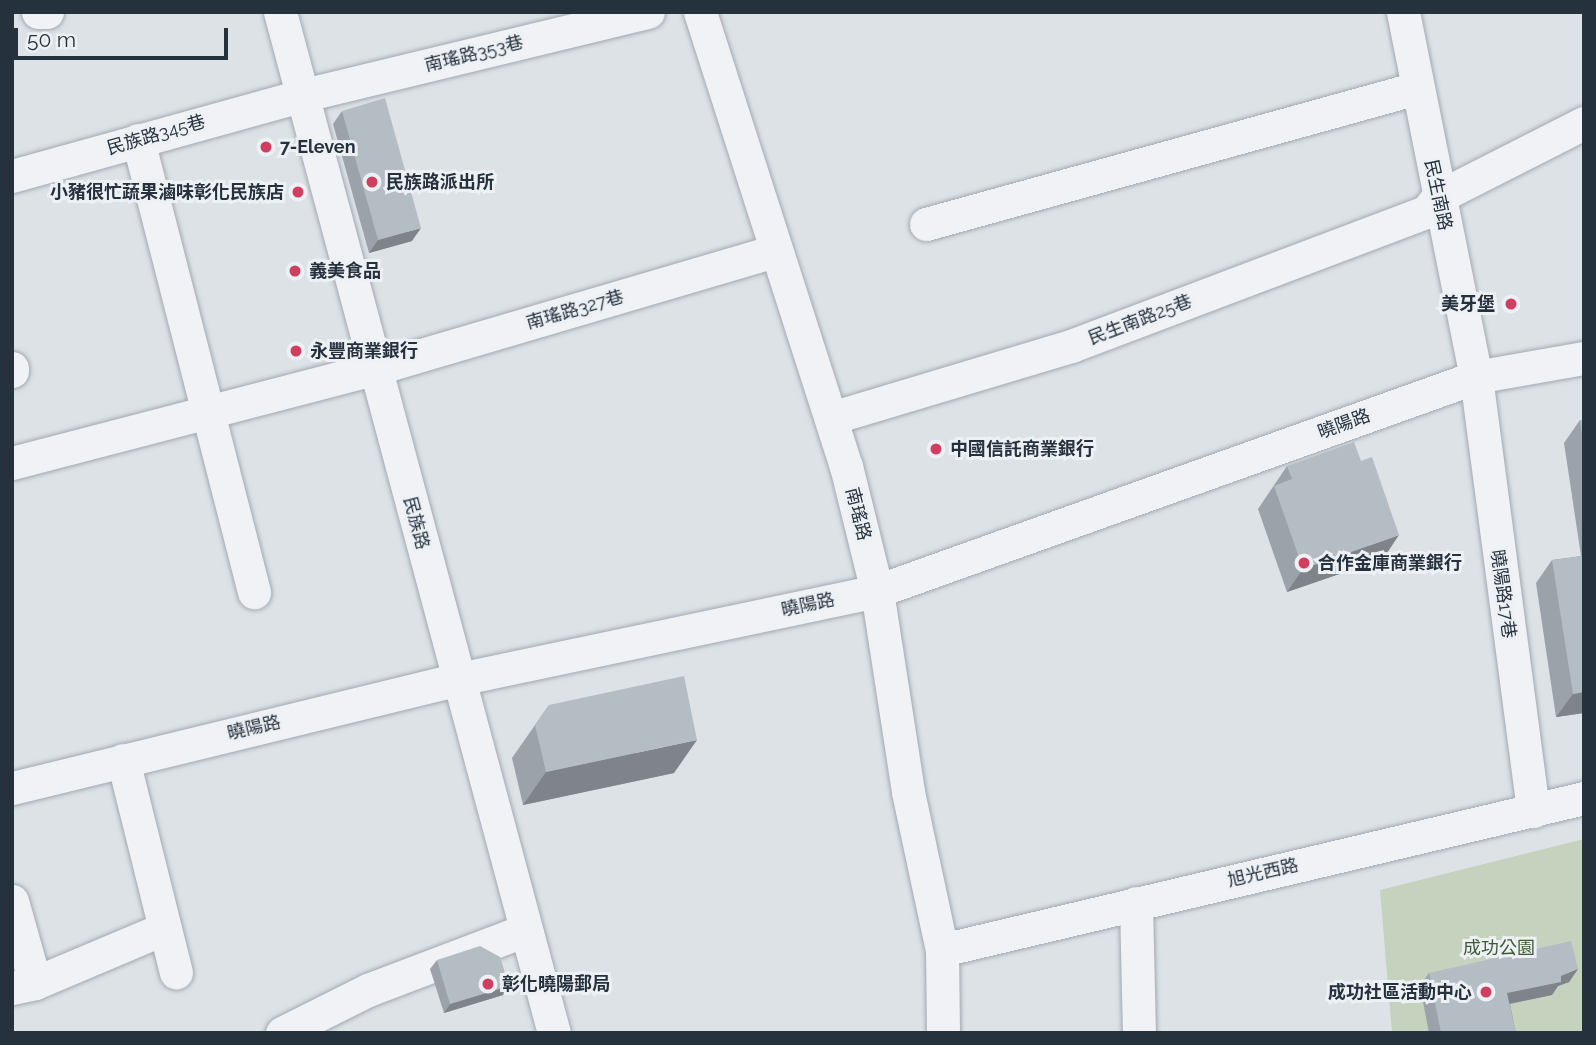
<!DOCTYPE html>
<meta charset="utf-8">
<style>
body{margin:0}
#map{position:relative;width:1596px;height:1045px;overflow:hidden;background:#dde2e7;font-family:Raleway,"Noto Sans TC",sans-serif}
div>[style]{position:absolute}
.green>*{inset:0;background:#c5d2be}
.roads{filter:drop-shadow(0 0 2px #a2a9b1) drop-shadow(0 0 2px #a2a9b1)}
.minor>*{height:33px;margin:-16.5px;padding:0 16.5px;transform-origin:16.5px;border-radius:16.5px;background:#f0f2f6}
.wall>*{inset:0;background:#9ba2a9}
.shaded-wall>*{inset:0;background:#7e8489}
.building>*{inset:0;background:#b4bcc4}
.dots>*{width:19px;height:19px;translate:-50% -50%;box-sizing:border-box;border:4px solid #edf1f5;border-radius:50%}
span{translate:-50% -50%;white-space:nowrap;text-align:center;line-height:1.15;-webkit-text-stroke:6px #edf1f5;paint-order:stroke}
.street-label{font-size:18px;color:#26313e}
.poi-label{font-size:18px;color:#26313e;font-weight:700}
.left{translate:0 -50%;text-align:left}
.right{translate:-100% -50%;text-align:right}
.park-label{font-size:18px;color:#3e5a33}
.frame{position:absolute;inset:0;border:14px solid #26313e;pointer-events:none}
.scale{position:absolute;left:14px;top:28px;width:214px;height:32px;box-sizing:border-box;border:4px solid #26313e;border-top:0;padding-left:9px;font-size:21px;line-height:24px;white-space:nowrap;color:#26313e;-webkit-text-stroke:5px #edf1f5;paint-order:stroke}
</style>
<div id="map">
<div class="green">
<i style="clip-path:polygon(1584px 839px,1584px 1033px,1392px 1033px,1380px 890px)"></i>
</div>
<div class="roads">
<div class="minor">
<i style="left:38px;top:12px;width:9px"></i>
<i style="left:280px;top:12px;width:1057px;rotate:74.98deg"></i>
<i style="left:700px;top:12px;width:477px;rotate:72.2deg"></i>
<i style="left:846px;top:466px;width:129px;rotate:76.1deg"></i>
<i style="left:877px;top:591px;width:203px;rotate:81.2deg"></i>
<i style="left:908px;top:792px;width:162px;rotate:77.9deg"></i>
<i style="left:942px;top:950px;width:83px;rotate:89.3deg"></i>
<i style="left:1403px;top:12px;width:372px;rotate:78.7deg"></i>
<i style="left:1476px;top:377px;width:438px;rotate:82.5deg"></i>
<i style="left:138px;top:140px;width:467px;rotate:75.6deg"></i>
<i style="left:12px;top:176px;width:299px;rotate:-15.5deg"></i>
<i style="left:300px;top:96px;width:358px;rotate:-13.6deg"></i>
<i style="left:926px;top:224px;width:509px;rotate:-15.48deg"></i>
<i style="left:12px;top:368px;width:3px;rotate:90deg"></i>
<i style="left:831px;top:418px;width:251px;rotate:-16.7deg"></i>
<i style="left:1071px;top:346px;width:379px;rotate:-20.7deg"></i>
<i style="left:1426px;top:212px;width:19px;rotate:-51deg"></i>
<i style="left:1438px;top:197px;width:164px;rotate:-26.9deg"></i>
<i style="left:12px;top:463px;width:374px;rotate:-14.6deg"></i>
<i style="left:374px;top:369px;width:419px;rotate:-16.4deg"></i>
<i style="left:123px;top:760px;width:219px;rotate:76deg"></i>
<i style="left:12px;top:788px;width:460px;rotate:-13.7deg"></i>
<i style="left:459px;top:679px;width:427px;rotate:-11.9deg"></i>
<i style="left:877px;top:591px;width:636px;rotate:-19.66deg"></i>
<i style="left:1476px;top:377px;width:110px;rotate:-10deg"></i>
<i style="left:12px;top:901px;width:85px;rotate:74.3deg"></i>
<i style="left:1136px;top:903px;width:130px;rotate:88.7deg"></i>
<i style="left:942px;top:950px;width:660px;rotate:-13.32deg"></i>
<i style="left:12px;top:988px;width:24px;rotate:-12deg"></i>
<i style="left:35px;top:983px;width:141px;rotate:-22.9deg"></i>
<i style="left:282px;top:1033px;width:96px;rotate:-26.6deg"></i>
<i style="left:368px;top:990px;width:169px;rotate:-20.8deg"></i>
</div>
</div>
<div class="wall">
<i style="clip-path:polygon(342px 111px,412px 241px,369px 253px,333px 124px)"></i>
<i style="clip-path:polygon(1580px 420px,1584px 420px,1584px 713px,1556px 717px,1536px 583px,1552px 560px,1581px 556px,1564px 443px)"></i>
<i style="clip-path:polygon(1287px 466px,1383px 559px,1287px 592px,1258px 509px)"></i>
<i style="clip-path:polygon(549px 705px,674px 773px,523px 805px,512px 758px)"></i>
<i style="clip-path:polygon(437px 960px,509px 986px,503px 995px,444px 1013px,430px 969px)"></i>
<i style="clip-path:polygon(1578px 969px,1569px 982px,1558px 986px,1552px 995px,1510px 1004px,1516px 1033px,1429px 1033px,1420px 986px,1429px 973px)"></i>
</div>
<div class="shaded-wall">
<i style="clip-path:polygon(421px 228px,412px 241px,369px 253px,378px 240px)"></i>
<i style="clip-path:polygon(1399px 535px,1383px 559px,1287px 592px,1303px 569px)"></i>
<i style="clip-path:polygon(1584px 692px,1584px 713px,1556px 717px,1573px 694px)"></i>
<i style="clip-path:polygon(697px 740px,674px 773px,523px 805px,546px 772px)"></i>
<i style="clip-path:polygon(1578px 969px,1569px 982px,1558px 986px,1552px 995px,1498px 1006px,1507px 993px)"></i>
<i style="clip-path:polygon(509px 986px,503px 995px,444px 1013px,450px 1004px)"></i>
</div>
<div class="building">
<i style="clip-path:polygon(385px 98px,421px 228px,378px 240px,342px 111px)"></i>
<i style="clip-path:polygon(1580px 420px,1584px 420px,1584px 447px)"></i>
<i style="clip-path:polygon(1354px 442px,1361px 461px,1372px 457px,1399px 535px,1303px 569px,1274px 486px,1292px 479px,1287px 466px)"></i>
<i style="clip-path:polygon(1584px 556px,1584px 692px,1573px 694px,1552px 560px)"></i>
<i style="clip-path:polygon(684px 676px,697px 740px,546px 772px,535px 725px,549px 705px)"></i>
<i style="clip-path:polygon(1571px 941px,1578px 969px,1561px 976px,1561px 982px,1507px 993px,1516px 1033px,1441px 1033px,1429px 973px)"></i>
<i style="clip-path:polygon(480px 946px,500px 957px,509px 986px,450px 1004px,437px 960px)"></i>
</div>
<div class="dots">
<i style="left:266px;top:147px;background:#d13e60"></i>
<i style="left:372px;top:182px;background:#d13e60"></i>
<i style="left:298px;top:192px;background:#d13e60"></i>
<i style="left:295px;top:271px;background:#d13e60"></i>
<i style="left:1511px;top:304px;background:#d13e60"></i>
<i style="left:296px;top:351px;background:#d13e60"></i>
<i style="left:936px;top:449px;background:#d13e60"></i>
<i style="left:1304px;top:563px;background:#d13e60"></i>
<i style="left:488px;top:984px;background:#d13e60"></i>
<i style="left:1486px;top:992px;background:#d13e60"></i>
</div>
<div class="street-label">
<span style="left:474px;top:54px;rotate:-14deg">南瑤路353巷</span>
<span style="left:156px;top:135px;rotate:-16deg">民族路345巷</span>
<span style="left:1438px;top:195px;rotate:78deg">民生南路</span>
<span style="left:575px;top:310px;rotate:-16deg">南瑤路327巷</span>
<span style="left:1140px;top:320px;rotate:-21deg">民生南路25巷</span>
<span style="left:1344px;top:424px;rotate:-20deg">曉陽路</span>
<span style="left:858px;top:514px;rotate:76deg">南瑤路</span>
<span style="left:416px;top:523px;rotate:75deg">民族路</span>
<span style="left:1503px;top:594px;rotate:82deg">曉陽路17巷</span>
<span style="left:808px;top:605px;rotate:-12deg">曉陽路</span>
<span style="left:254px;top:728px;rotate:-13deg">曉陽路</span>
<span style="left:1263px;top:873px;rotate:-13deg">旭光西路</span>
</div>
<div class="poi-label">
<span class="left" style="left:280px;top:147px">7-Eleven</span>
<span class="left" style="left:386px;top:182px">民族路派出所</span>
<span class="right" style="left:284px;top:192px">小豬很忙蔬果滷味彰化民族店</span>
<span class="left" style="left:309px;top:271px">義美食品</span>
<span class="right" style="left:1495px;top:304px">美牙堡</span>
<span class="left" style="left:310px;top:351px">永豐商業銀行</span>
<span class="left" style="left:950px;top:449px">中國信託商業銀行</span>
<span class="left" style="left:1318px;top:563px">合作金庫商業銀行</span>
<span class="left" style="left:502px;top:984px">彰化曉陽郵局</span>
<span class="right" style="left:1472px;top:992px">成功社區活動中心</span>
</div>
<div class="park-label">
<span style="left:1499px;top:948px">成功公園</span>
</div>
<div class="frame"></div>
<div class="scale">50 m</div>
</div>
